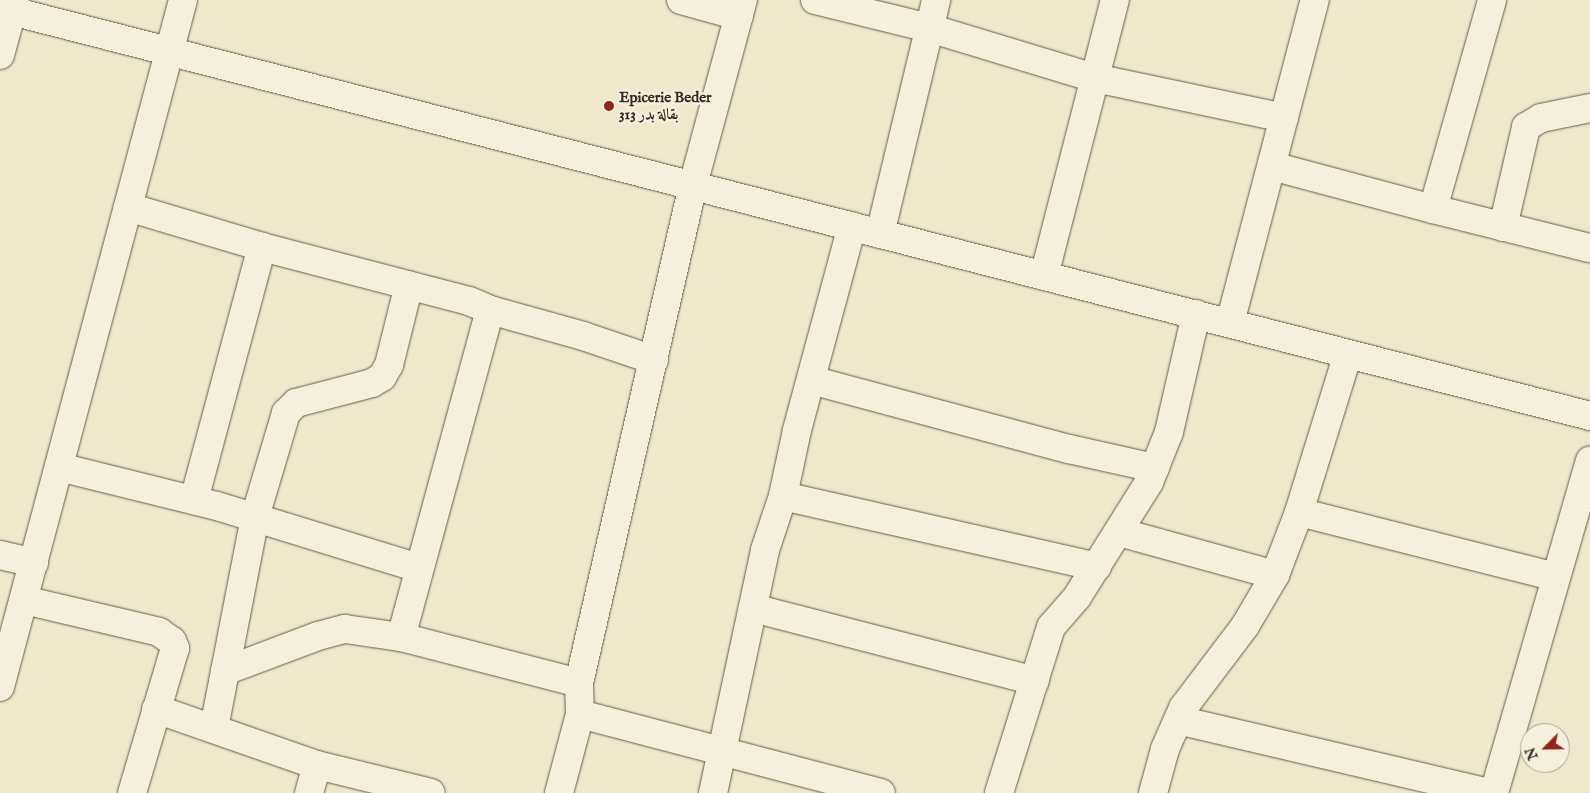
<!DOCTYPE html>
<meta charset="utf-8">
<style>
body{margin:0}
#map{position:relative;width:1590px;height:793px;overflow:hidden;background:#f0e8cc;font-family:"IM FELL English",Amiri,serif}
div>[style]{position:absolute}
.roads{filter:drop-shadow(0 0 1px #665a50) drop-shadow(0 0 1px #665a50)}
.street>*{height:28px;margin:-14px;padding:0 14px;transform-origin:14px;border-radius:14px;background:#f5f0de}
.secondary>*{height:28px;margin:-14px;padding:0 14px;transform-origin:14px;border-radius:14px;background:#f5f0de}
.dots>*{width:14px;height:14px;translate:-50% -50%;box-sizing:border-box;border:2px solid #f5f0de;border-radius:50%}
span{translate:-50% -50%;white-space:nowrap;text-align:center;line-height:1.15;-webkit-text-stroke:5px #f5f0de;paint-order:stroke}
.poi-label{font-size:15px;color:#382b26;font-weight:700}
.left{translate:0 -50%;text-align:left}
.north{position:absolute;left:1520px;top:723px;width:50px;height:50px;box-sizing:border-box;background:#f5f0de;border:1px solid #a9a194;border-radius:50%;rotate:247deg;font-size:14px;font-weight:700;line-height:20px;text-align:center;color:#382b26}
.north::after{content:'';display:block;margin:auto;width:18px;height:22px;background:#8f2418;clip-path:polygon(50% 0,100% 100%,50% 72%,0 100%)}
</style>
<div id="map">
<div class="roads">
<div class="street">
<i style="left:681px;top:0;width:60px;rotate:15.4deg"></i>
<i style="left:815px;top:0;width:117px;rotate:13.8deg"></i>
<i style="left:929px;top:28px;width:173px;rotate:16.8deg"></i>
<i style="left:1095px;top:78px;width:193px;rotate:11.9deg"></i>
<i style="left:0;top:55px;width:57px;rotate:-74.7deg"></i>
<i style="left:1272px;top:166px;width:167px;rotate:15deg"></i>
<i style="left:1433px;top:209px;width:162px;rotate:14deg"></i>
<i style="left:128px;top:207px;width:140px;rotate:16.6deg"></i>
<i style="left:262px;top:247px;width:214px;rotate:14.6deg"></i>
<i style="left:469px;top:301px;width:23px;rotate:23deg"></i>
<i style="left:490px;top:310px;width:97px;rotate:15.6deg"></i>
<i style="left:583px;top:336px;width:75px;rotate:18.7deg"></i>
<i style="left:1433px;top:209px;width:217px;rotate:-74.2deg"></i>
<i style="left:1503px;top:227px;width:103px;rotate:-77deg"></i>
<i style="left:1526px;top:127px;width:17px;rotate:-31deg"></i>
<i style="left:1541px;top:118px;width:50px;rotate:-11.5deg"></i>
<i style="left:880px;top:234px;width:241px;rotate:-76.5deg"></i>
<i style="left:1044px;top:276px;width:285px;rotate:-75.6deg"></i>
<i style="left:490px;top:310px;width:339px;rotate:105.2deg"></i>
<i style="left:401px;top:637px;width:184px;rotate:14.5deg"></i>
<i style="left:1230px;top:323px;width:334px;rotate:-75.3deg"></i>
<i style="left:811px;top:380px;width:267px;rotate:15deg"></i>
<i style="left:1069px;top:449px;width:88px;rotate:12.5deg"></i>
<i style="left:59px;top:467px;width:163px;rotate:13.9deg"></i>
<i style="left:217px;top:506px;width:211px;rotate:17.1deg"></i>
<i style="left:783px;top:496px;width:322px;rotate:12.7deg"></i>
<i style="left:194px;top:500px;width:262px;rotate:-75deg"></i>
<i style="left:1299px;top:512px;width:265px;rotate:14.2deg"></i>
<i style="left:1119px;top:532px;width:162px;rotate:15.4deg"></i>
<i style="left:0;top:555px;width:35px;rotate:13deg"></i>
<i style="left:24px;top:600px;width:139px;rotate:13.3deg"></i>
<i style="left:159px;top:632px;width:16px;rotate:35deg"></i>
<i style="left:172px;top:641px;width:8px;rotate:67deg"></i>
<i style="left:175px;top:648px;width:151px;rotate:106.5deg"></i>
<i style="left:753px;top:608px;width:291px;rotate:14.5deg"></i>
<i style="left:225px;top:671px;width:99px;rotate:-20.6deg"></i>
<i style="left:318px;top:636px;width:28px;rotate:-15deg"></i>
<i style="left:345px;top:629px;width:57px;rotate:8.1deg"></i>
<i style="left:0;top:687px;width:711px;rotate:-75.08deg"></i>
<i style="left:156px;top:709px;width:170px;rotate:19.2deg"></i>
<i style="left:317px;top:765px;width:117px;rotate:13.8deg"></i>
<i style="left:580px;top:714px;width:311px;rotate:14.7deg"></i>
<i style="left:1178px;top:720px;width:319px;rotate:13.2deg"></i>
<i style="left:214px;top:728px;width:215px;rotate:-79deg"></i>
<i style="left:255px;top:517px;width:109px;rotate:-73.4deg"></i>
<i style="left:286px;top:413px;width:14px;rotate:-45deg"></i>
<i style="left:296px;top:403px;width:79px;rotate:-14.7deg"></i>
<i style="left:372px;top:383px;width:12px;rotate:-31deg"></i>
<i style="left:382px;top:377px;width:14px;rotate:-60deg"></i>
<i style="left:389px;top:365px;width:82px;rotate:-76deg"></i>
<i style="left:309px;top:793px;width:29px;rotate:-74deg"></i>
<i style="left:559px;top:793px;width:82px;rotate:-75.1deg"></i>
<i style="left:580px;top:714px;width:31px;rotate:-92deg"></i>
<i style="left:579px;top:683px;width:511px;rotate:-77.11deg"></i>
<i style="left:693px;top:185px;width:192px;rotate:-74.9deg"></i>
<i style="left:713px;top:793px;width:249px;rotate:-77.9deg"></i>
<i style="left:765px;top:550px;width:57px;rotate:-71.6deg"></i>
<i style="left:783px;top:496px;width:67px;rotate:-78deg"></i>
<i style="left:797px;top:430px;width:211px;rotate:-74.9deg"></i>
<i style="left:999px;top:793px;width:174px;rotate:-72.6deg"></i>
<i style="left:1051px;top:627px;width:40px;rotate:-49deg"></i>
<i style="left:1077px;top:597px;width:136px;rotate:-57.9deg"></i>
<i style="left:1149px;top:482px;width:54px;rotate:-68.2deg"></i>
<i style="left:1169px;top:432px;width:121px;rotate:-77.1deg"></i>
<i style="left:1153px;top:793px;width:46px;rotate:-74.7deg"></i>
<i style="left:1165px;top:749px;width:45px;rotate:-66.3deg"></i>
<i style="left:1183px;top:708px;width:103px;rotate:-52.9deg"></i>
<i style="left:1245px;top:626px;width:59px;rotate:-59.5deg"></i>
<i style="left:1275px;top:575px;width:67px;rotate:-69.1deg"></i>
<i style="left:1299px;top:512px;width:165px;rotate:-72.8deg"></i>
<i style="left:1494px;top:793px;width:346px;rotate:-73.9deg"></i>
</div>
<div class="secondary">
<i style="left:0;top:8px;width:1642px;rotate:14.39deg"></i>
</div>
</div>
<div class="dots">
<i style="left:609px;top:106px;background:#8f2418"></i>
</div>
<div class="poi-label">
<span class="left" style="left:619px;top:106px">Epicerie Beder<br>313 بقالة بدر</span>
</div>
<div class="north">N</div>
</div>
